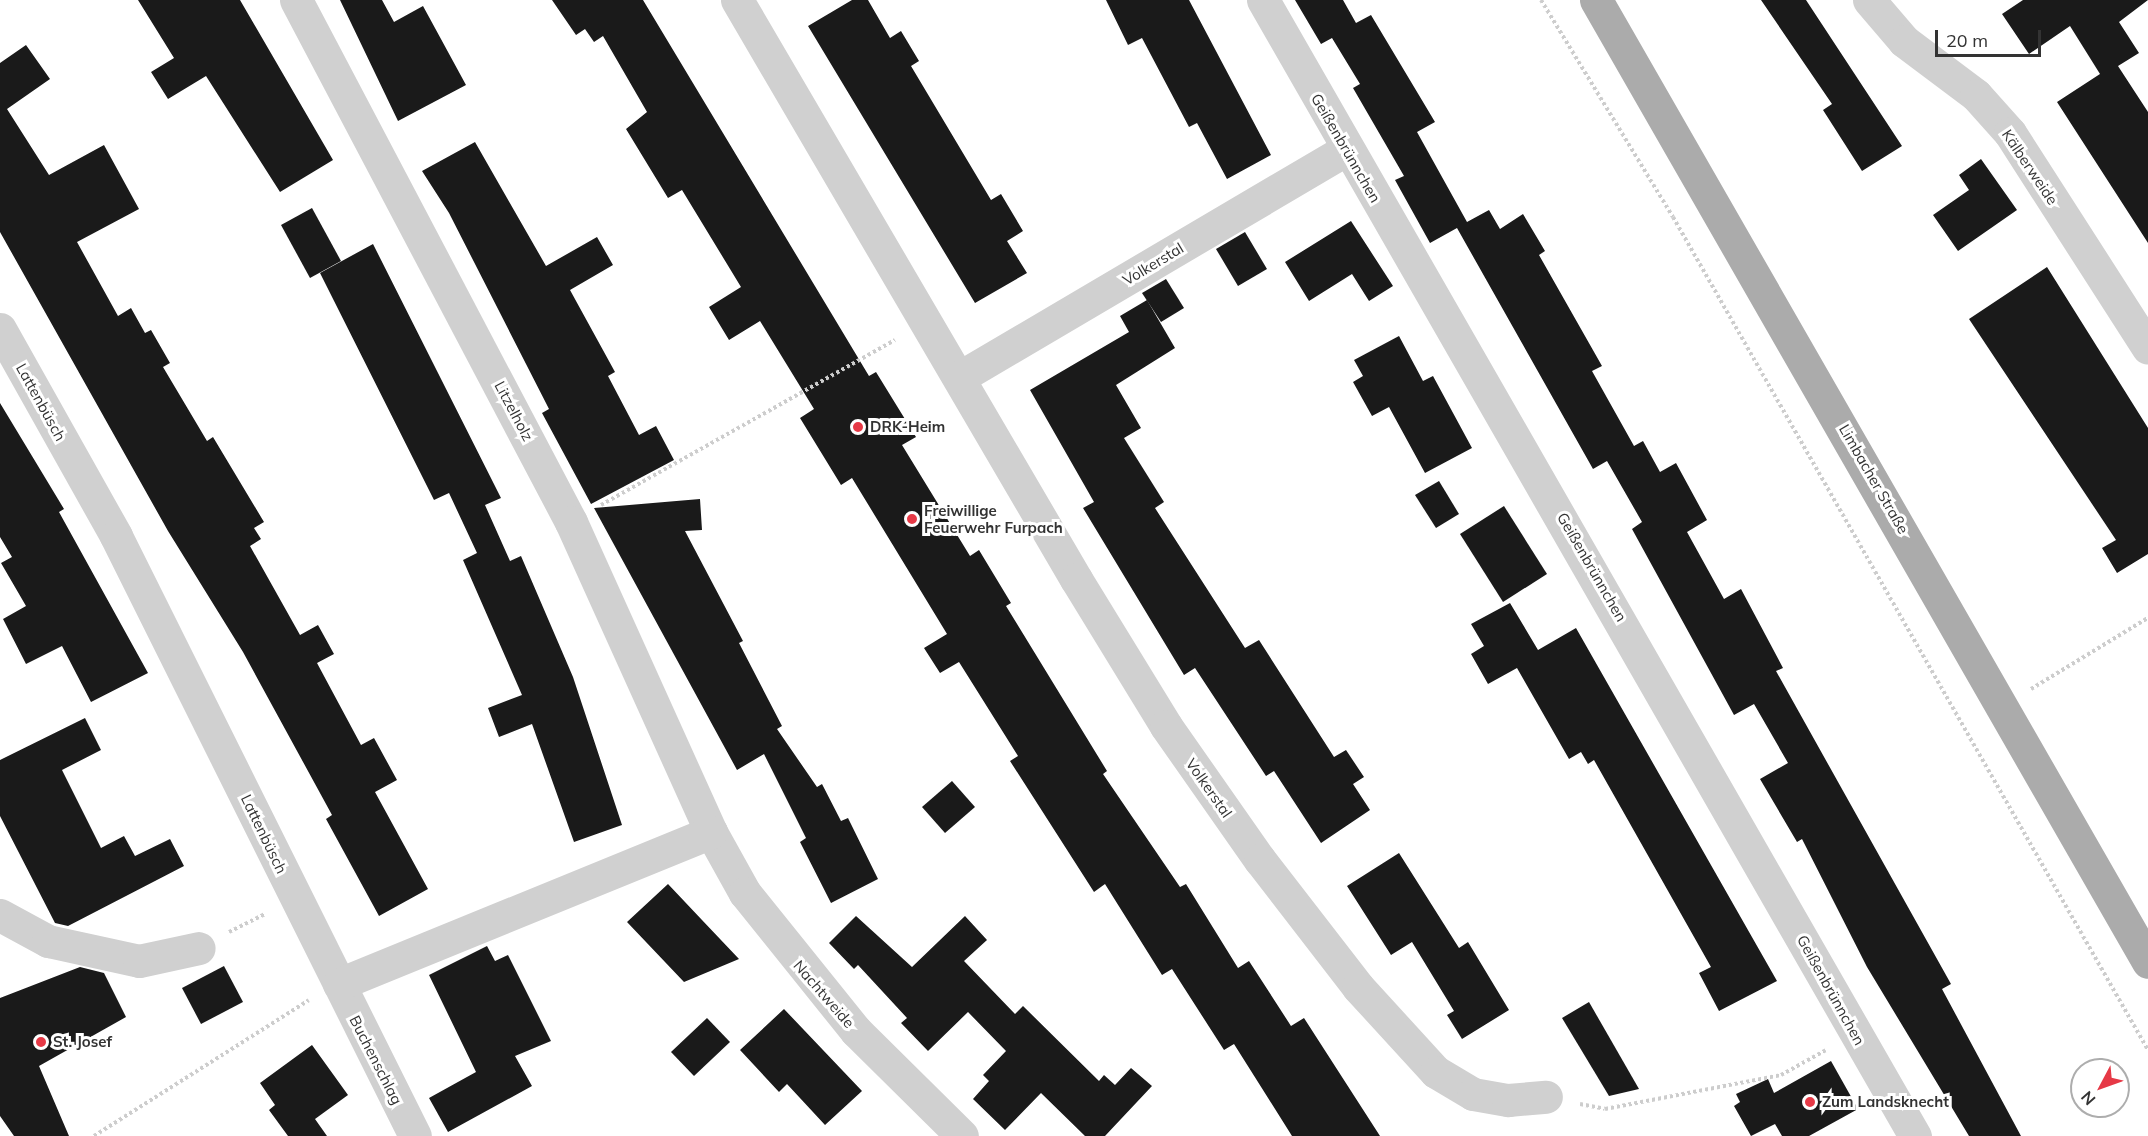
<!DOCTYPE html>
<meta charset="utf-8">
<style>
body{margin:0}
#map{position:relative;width:2148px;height:1136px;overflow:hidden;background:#fff;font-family:Mulish,sans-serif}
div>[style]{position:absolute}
.building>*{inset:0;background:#1a1a1a}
.path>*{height:4px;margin-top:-2px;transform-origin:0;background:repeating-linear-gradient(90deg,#cdcdcd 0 3px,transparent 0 6px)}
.minor>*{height:33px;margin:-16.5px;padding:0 16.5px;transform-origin:16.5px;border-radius:16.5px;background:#d0d0d0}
.major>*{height:33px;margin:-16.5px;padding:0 16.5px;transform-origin:16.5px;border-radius:16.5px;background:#ababab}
.dots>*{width:16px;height:16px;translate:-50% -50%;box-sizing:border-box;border:3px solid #fff;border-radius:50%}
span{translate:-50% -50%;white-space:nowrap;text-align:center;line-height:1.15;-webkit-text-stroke:6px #fff;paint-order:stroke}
.street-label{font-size:15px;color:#333}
.poi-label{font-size:15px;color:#333;font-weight:700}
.left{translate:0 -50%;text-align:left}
.north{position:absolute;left:2070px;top:1058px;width:60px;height:60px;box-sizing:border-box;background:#fff;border:2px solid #adadad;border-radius:50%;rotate:229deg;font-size:16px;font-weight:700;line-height:24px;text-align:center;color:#333}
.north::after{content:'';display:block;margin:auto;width:21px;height:27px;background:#e63946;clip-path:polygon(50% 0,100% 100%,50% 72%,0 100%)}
.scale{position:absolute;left:1935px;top:30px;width:106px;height:27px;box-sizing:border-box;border:3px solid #333;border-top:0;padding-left:8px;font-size:18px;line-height:21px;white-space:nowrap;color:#333;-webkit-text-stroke:4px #fff;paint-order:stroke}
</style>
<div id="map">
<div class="building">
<i style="clip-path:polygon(138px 0,240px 0,333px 160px,280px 192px,206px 76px,168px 99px,151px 72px,174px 58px)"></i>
<i style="clip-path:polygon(340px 0,382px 0,394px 22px,423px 6px,466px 85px,398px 121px)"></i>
<i style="clip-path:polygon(552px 0,643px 0,869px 376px,876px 372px,916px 437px,902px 445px,970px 556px,979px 550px,1011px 603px,1006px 606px,1107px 771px,1103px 774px,1180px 887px,1186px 884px,1238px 968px,1249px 961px,1291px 1026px,1304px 1018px,1380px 1136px,1292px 1136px,1234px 1044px,1224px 1050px,1172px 969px,1162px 975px,1105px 884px,1094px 892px,1010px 761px,1018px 756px,959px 662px,940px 673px,924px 648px,947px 634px,852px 478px,841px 485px,800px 418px,814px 409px,760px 321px,729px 340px,709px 307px,741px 287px,682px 190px,668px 198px,626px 129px,647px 112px,603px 36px,594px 42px,585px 29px,576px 35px)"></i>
<i style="clip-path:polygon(852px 0,868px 0,890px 38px,901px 31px,919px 61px,911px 66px,991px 200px,1001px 194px,1023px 231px,1007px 241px,1027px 273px,975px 303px,808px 26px)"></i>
<i style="clip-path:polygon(1106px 0,1189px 0,1271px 155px,1227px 179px,1197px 123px,1189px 127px,1142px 38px,1128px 45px)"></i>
<i style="clip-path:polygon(1295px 0,1343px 0,1356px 23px,1371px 15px,1435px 122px,1417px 132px,1467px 222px,1489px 210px,1500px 229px,1523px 214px,1545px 251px,1539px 255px,1602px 366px,1592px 371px,1634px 446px,1643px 441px,1660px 472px,1676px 463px,1707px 520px,1687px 532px,1724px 599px,1741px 589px,1783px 668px,1776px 671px,1951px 984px,1942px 989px,2021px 1136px,1969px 1136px,1867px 967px,1802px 839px,1797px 842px,1760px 779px,1788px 763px,1754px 704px,1734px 715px,1632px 529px,1642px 522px,1607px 461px,1593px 469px,1457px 228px,1430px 243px,1395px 180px,1404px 176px,1353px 88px,1360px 84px,1332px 38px,1321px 44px)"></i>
<i style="clip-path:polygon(1761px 0,1806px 0,1902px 146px,1862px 171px,1823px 110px,1832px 104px)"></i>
<i style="clip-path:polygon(2023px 0,2148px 0,2119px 22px,2139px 53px,2118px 66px,2148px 112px,2148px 243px,2057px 102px,2100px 74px,2070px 26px,2029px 54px,2002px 14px)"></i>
<i style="clip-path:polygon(26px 45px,50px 79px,7px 109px,49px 175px,104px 145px,139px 209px,77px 242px,118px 316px,131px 308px,145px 333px,151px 330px,170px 363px,163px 367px,207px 441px,213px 437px,264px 522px,254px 528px,261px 539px,250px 546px,300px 635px,318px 625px,334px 654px,317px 663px,361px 745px,374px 738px,397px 780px,375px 792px,428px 889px,379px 916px,326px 819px,332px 815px,243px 652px,168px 531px,0 232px,0 63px)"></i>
<i style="clip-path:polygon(475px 142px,546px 266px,597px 237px,613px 265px,570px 290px,615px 372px,608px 376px,639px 435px,656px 426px,674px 460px,591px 504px,542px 413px,549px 409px,449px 213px,422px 171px)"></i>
<i style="clip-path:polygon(1981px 159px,2017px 210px,1958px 251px,1933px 215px,1969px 190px,1959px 175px)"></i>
<i style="clip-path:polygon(312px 208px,341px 261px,310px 278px,281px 225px)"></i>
<i style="clip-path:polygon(1351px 221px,1393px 286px,1369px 301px,1352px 274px,1309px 301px,1285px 262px)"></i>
<i style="clip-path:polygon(1245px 232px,1267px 269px,1238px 286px,1216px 249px)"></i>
<i style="clip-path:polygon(373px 244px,501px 498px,485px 505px,510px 561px,521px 556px,573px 677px,622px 825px,574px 842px,532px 724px,499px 737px,488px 708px,522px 695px,463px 560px,477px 553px,449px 493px,434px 500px,320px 273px)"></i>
<i style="clip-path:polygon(2047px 267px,2148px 428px,2148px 554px,2117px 573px,2102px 548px,2116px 540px,1969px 319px)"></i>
<i style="clip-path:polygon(1166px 279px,1184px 308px,1161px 322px,1142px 293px)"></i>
<i style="clip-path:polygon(1147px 300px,1175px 348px,1116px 385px,1141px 428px,1124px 438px,1164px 502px,1155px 508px,1245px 648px,1259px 640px,1334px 757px,1346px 750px,1364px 777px,1353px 784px,1370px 810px,1321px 843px,1274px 771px,1266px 776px,1195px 668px,1184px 675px,1083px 508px,1094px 502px,1030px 390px,1129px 332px,1120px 316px)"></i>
<i style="clip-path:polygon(1399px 336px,1423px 381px,1433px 376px,1472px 448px,1425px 473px,1389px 407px,1372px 416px,1353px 382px,1363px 376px,1354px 360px)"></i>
<i style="clip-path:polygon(0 403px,64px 509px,59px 512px,148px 673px,91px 702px,62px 646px,26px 664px,3px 619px,26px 606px,1px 563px,12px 557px,0 537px)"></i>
<i style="clip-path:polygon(1439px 481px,1459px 514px,1436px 528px,1415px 495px)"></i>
<i style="clip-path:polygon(700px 499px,702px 530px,685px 531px,743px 641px,739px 643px,782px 726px,777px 729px,817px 787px,822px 784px,841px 821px,848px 818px,878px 879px,831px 903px,800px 842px,806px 838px,764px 754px,737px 770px,594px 508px)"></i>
<i style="clip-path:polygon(1504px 506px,1547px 574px,1503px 602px,1460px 534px)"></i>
<i style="clip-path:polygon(1510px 603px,1538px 650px,1576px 628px,1777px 981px,1719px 1011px,1699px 973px,1711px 967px,1594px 760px,1588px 764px,1581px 752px,1569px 759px,1517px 668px,1488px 684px,1471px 654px,1484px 646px,1471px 624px)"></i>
<i style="clip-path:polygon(85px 718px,101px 750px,62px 770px,101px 848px,124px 836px,135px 856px,170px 839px,184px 866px,68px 926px,55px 923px,0 816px,0 760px)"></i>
<i style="clip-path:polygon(952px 781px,975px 807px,945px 833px,922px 807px)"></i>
<i style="clip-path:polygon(1399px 853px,1459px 948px,1468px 942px,1509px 1010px,1462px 1039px,1447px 1015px,1454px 1011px,1412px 942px,1391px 955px,1347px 886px)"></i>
<i style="clip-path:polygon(668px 884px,702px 920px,739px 959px,684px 982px,627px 922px)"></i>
<i style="clip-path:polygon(856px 916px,912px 967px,965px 916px,987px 940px,964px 961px,1015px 1014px,1023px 1006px,1099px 1081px,1104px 1075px,1115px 1085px,1131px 1068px,1152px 1086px,1105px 1136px,1085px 1136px,1041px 1093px,1005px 1130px,973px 1099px,989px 1081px,983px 1075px,1006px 1051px,968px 1012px,928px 1051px,901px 1023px,907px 1018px,858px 965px,854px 969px,829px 943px)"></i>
<i style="clip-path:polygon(487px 946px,495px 961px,508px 955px,551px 1041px,515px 1056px,532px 1086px,448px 1132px,429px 1098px,476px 1072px,429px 975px)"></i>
<i style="clip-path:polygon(224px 966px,243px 1002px,201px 1024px,182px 988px)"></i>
<i style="clip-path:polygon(80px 967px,104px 973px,126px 1017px,39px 1066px,69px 1136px,14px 1136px,0 1116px,0 998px)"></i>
<i style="clip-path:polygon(1589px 1002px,1639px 1089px,1609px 1096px,1562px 1018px)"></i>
<i style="clip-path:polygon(784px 1009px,862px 1091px,825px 1125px,787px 1084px,779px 1092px,740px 1050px)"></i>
<i style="clip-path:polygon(707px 1018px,730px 1042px,694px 1076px,671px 1052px)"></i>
<i style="clip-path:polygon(312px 1045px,348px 1095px,315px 1119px,327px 1136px,288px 1136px,269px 1110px,275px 1105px,260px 1083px)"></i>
<i style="clip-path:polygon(1831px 1061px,1858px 1109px,1809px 1136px,1782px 1136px,1775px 1124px,1751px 1136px,1734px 1106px,1740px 1102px,1736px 1094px,1768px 1079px,1774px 1093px)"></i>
</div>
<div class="path">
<i style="left:1541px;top:0;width:254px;rotate:58.7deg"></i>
<i style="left:1673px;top:217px;width:959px;rotate:60.31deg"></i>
<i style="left:601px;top:505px;width:337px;rotate:-29.3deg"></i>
<i style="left:2031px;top:689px;width:137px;rotate:-31.3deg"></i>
<i style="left:229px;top:932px;width:40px;rotate:-26.6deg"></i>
<i style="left:1580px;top:1104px;width:25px;rotate:11deg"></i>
<i style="left:1605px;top:1109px;width:179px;rotate:-10.9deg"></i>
<i style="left:1781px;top:1075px;width:51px;rotate:-29.1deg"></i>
<i style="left:94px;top:1136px;width:254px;rotate:-32.3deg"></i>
</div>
<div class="minor">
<i style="left:296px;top:0;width:590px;rotate:62.22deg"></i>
<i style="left:571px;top:522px;width:340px;rotate:65.7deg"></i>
<i style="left:711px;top:832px;width:70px;rotate:60.9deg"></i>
<i style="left:745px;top:893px;width:177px;rotate:51.2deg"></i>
<i style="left:856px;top:1031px;width:149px;rotate:44.7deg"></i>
<i style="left:737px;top:0;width:671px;rotate:59.65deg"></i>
<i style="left:1076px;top:579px;width:172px;rotate:58.5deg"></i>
<i style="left:1166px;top:726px;width:164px;rotate:55deg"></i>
<i style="left:1260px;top:860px;width:160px;rotate:52.3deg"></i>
<i style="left:1358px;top:987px;width:115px;rotate:47.5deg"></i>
<i style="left:1436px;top:1072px;width:43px;rotate:30.7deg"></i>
<i style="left:1473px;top:1094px;width:36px;rotate:10deg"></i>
<i style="left:1508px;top:1100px;width:38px;rotate:-5deg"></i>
<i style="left:1263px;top:0;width:1310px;rotate:60.15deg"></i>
<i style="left:1869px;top:0;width:54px;rotate:49.5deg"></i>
<i style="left:1904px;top:41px;width:90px;rotate:36.9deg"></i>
<i style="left:1976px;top:95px;width:51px;rotate:48.2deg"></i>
<i style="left:2010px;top:133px;width:255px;rotate:57.3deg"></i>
<i style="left:0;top:329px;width:237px;rotate:60.7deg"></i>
<i style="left:116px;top:536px;width:670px;rotate:63.51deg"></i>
<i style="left:960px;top:377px;width:448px;rotate:-30.5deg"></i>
<i style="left:0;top:915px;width:55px;rotate:28.4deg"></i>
<i style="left:48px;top:941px;width:93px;rotate:12.4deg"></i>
<i style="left:139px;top:961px;width:61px;rotate:-12.2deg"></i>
<i style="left:339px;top:984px;width:402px;rotate:-22.2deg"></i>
</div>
<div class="major">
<i style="left:1596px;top:0;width:1109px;rotate:60.15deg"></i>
</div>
<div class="dots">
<i style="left:858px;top:427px;background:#e63946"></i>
<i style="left:912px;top:519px;background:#e63946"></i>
<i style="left:41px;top:1042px;background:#e63946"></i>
<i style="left:1810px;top:1102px;background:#e63946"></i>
</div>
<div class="street-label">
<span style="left:1346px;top:148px;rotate:60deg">Geißenbrünnchen</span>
<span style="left:2030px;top:167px;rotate:56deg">Kälberweide</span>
<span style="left:1153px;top:264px;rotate:-31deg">Volkerstal</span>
<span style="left:41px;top:402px;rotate:61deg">Lattenbüsch</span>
<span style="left:514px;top:411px;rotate:62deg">Litzelholz</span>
<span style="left:1874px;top:479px;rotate:60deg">Limbacher Straße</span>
<span style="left:1592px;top:567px;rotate:60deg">Geißenbrünnchen</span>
<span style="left:1209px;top:788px;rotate:55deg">Volkerstal</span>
<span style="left:264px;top:834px;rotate:64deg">Lattenbüsch</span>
<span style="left:1831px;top:990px;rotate:61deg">Geißenbrünnchen</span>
<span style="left:824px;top:994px;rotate:49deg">Nachtweide</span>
<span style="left:376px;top:1060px;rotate:63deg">Buchenschlag</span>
</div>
<div class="poi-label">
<span class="left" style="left:870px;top:427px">DRK-Heim</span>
<span class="left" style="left:924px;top:519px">Freiwillige<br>Feuerwehr Furpach</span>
<span class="left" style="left:53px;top:1042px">St. Josef</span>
<span class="left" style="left:1822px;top:1102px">Zum Landsknecht</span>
</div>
<div class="north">N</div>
<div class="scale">20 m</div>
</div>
